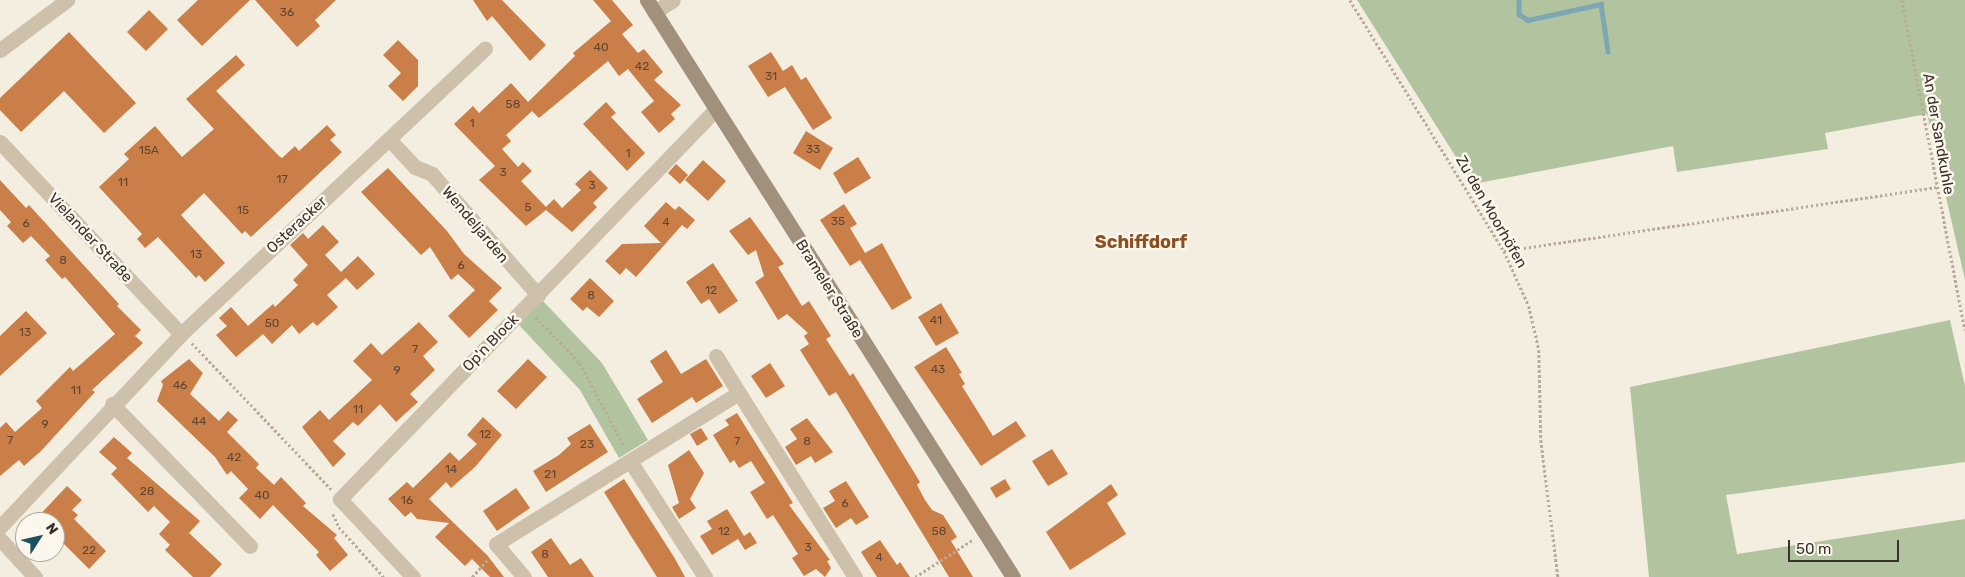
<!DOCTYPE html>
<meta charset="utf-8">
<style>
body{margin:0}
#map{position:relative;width:1965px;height:577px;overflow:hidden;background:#f4eee0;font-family:Rubik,sans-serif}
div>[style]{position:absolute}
.green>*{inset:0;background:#b1c49f}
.stream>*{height:4.5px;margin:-2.25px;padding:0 2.25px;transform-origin:2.25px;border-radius:2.25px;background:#7da7b3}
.building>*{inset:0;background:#ca7f48}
.path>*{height:2.5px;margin-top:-1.25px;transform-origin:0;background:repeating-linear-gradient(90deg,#b9ab95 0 2.5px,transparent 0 5px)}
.street>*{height:15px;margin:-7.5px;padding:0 7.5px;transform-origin:7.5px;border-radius:7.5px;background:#cdc1ab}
.secondary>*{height:15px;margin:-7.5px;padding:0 7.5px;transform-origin:7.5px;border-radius:7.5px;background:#a1907c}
span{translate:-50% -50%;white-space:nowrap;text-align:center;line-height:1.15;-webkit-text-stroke:5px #fbf7ed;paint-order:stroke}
.number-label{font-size:12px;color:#5f4532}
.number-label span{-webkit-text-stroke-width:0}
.street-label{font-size:15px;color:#3b322a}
.quarter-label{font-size:18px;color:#8d4e20;font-weight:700}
.north{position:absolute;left:15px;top:512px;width:50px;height:50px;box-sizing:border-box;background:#fbf7ed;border:1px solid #aea89f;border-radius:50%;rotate:55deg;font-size:14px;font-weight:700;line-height:20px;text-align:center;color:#3b322a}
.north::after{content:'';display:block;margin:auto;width:18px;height:22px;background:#1e4f5e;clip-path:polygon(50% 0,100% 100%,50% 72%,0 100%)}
.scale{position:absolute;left:1788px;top:540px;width:111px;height:22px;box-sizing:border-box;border:2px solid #3b322a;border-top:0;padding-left:6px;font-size:15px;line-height:18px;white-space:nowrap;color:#3b322a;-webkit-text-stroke:4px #fbf7ed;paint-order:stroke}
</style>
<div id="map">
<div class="green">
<i style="clip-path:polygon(1357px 0,1965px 0,1965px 280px,1927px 114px,1825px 133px,1828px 149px,1677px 172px,1673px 146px,1473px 184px)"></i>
<i style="clip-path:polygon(541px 299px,602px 363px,648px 440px,619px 458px,580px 390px,518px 324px)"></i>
<i style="clip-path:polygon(1950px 320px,1965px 386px,1965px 462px,1726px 495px,1737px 554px,1965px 519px,1965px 577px,1649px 577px,1630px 387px)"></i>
</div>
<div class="stream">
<i style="left:1519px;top:0;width:14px;rotate:90deg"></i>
<i style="left:1519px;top:14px;width:11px;rotate:34deg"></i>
<i style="left:1528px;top:20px;width:75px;rotate:-12.4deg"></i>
<i style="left:1601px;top:4px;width:48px;rotate:81.5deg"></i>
</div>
<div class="building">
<i style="clip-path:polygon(198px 0,250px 0,202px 46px,177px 20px)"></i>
<i style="clip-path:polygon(255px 0,336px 0,315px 20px,320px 26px,297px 47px)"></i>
<i style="clip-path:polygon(473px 0,502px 0,546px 45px,530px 61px,492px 16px,487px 21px)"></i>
<i style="clip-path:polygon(593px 0,612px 0,633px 25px,622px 34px,638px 53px,644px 49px,663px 72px,654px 80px,681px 105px,671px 114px,675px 119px,659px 133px,641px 112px,654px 101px,628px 69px,619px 76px,608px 61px,539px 118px,532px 111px,506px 135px,511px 141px,502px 149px,518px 167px,523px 162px,532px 171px,521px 181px,546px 207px,554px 199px,562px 208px,581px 190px,575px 184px,590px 170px,608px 188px,593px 203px,597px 207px,572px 232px,546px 210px,526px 226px,479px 180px,495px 166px,454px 124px,473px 106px,479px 113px,511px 83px,528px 102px,575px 56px,573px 53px,611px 21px)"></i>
<i style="clip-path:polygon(149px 10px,168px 29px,146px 51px,127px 32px)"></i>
<i style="clip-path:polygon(69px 32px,136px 103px,104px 133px,64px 91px,21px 132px,0 110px,0 98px)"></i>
<i style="clip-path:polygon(398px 40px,418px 60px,418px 86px,403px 101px,388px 86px,401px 73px,383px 55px)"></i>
<i style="clip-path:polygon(771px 52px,783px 71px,792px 65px,801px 80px,806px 77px,832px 118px,813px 130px,785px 87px,768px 97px,748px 66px)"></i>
<i style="clip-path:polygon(236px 55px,245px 65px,216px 91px,279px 156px,282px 158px,295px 146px,299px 151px,327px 125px,336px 135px,330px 140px,342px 152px,251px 237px,245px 231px,242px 234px,204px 193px,181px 215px,225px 263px,205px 282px,199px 275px,196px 278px,158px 237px,145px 248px,137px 239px,142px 234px,99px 187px,129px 159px,124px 154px,155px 126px,182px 157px,214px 129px,186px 99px)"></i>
<i style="clip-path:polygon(606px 102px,616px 113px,611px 117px,645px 153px,627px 171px,583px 124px)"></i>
<i style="clip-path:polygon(806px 131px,833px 148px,820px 170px,793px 153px)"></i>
<i style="clip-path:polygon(858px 157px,871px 178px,845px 194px,833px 173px)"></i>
<i style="clip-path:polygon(703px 160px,726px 181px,708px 201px,685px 180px)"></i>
<i style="clip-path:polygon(676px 164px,688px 175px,680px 184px,668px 173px)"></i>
<i style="clip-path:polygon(388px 168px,447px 231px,464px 254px,502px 288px,489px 301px,498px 310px,469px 338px,448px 316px,475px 290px,458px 274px,451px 280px,430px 247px,421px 255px,361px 192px)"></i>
<i style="clip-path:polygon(0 180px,26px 208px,29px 205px,119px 304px,117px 306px,141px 330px,135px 336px,143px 343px,92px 390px,95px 392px,41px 451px,24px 466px,19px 460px,0 476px,0 428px,6px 422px,15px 432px,42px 408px,36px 401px,70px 367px,73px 371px,115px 334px,65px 277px,62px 279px,45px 260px,50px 256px,31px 236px,23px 243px,7px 226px,11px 222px,0 210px)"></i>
<i style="clip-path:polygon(666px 202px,675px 210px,679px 206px,695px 220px,687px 229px,682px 225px,636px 277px,626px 268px,620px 275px,605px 261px,622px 244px,661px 243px,644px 226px)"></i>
<i style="clip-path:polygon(844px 204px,857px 224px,850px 228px,865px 253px,882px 243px,912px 298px,892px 310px,860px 260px,850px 266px,820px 220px)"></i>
<i style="clip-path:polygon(750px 217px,784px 264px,778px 267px,802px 306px,809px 301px,831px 336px,826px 339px,850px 376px,853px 373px,920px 482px,917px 485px,925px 500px,932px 510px,943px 515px,957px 537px,951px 541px,973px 577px,949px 577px,836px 392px,829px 396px,800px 350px,809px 344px,804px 336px,808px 333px,787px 314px,778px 320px,755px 282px,764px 276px,756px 250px,748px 255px,729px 231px)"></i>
<i style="clip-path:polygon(323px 225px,339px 242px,325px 255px,341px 272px,358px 256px,375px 274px,357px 290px,346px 278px,327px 295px,338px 307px,317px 326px,313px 322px,299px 334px,292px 325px,272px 344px,263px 334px,236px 357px,216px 335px,227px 326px,219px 318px,231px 307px,248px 326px,273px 304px,275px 307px,298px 285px,293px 280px,308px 265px,290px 245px,303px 233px,308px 239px)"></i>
<i style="clip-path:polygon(713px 263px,738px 301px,719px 314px,709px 299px,701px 304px,686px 282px)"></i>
<i style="clip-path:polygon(590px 278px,614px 301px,599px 317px,587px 307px,583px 311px,570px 299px)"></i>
<i style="clip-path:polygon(941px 303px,959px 333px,936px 346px,918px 317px)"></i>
<i style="clip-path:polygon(26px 311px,47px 333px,0 376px,0 336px)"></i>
<i style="clip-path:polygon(419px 322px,438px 342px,423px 356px,435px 370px,410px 394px,418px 402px,396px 422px,380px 404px,358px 426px,353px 422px,333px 441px,346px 454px,333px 467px,302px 427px,320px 410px,329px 420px,372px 380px,353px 361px,371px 343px,382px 355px)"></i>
<i style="clip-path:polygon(946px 347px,962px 373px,959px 374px,965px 384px,962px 386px,993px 436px,1016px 421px,1026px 436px,981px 466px,914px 367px)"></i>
<i style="clip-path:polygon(666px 350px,681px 374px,706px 359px,723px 386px,696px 403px,692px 397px,652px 423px,637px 399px,663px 382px,650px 361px)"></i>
<i style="clip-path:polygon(189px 359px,203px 373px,190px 394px,219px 421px,228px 411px,238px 420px,227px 432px,259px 464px,256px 468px,274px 485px,281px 477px,306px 503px,303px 506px,337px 535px,334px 538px,348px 555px,330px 571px,316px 555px,319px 552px,273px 505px,260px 519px,239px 498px,248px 489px,231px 471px,227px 475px,215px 457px,157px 401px,163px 385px,161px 381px)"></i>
<i style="clip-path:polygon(528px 359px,547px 377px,516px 409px,497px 391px)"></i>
<i style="clip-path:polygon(770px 363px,785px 386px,766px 398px,751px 376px)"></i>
<i style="clip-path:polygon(737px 413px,793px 503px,789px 505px,830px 560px,827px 561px,831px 568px,825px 577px,816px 569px,804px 576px,792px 558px,798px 554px,782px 529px,773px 515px,767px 519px,750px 492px,765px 483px,751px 461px,739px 468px,734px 460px,730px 463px,713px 435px,729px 425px,725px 420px)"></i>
<i style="clip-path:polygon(483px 417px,502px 435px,475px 467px,451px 488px,446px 482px,429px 499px,487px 555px,504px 577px,490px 577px,472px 559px,465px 566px,435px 537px,449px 523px,417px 519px,411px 512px,405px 517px,388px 499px,407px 482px,413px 488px,450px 452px,459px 461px,477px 444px,467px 435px)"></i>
<i style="clip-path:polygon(807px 418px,833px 452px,815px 463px,811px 456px,796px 465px,785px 447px,797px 439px,790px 429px)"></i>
<i style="clip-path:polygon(590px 424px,608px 452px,546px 492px,533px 471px,559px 455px,571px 444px,567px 438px)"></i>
<i style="clip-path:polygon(701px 428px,708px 439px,697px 446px,690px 434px)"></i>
<i style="clip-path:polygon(114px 437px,132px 453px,127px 458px,200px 521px,189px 533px,222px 564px,210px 577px,193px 577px,165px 550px,170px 545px,159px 534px,170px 522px,154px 506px,148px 512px,111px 474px,117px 468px,99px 452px)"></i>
<i style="clip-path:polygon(1052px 449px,1068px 474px,1048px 486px,1032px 461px)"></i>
<i style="clip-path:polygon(689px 450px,704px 473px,690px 499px,696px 508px,679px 519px,672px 507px,679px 503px,668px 465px)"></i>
<i style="clip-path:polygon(624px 479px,674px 557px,685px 577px,657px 577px,631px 536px,604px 492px)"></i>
<i style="clip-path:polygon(1005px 479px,1011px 489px,996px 498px,990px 488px)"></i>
<i style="clip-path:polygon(846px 481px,869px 517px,856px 525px,851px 518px,836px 528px,823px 508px,835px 501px,829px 491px)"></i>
<i style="clip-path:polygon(1111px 484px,1118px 495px,1107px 503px,1126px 534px,1070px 570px,1046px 532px)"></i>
<i style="clip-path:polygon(67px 486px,82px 500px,72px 510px,78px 515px,74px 519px,106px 551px,89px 569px,55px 535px,55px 522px,33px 522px)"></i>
<i style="clip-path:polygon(516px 488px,530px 508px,497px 531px,483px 511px)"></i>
<i style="clip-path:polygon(727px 509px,744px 536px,750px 532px,757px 543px,745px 550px,738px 539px,712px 555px,700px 536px,712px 529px,707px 521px)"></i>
<i style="clip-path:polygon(551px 538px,570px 565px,581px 558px,594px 577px,548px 577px,531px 552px)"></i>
<i style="clip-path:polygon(880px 540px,897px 565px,900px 562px,910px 577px,877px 577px,861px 552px)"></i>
</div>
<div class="path">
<i style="left:1350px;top:0;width:294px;rotate:58.5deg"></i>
<i style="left:1504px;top:251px;width:60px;rotate:65.6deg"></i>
<i style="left:1529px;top:306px;width:45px;rotate:77.2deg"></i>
<i style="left:1539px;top:350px;width:90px;rotate:88.7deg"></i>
<i style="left:1541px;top:440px;width:138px;rotate:82.9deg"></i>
<i style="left:1902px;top:0;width:336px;rotate:79.2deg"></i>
<i style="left:1504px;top:251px;width:437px;rotate:-8.4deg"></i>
<i style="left:536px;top:317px;width:64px;rotate:46.3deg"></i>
<i style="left:580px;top:363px;width:96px;rotate:62.1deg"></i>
<i style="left:192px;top:343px;width:202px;rotate:46.4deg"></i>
<i style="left:333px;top:514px;width:14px;rotate:65deg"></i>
<i style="left:339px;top:527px;width:67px;rotate:48deg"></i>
<i style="left:472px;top:577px;width:25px;rotate:-48deg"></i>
<i style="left:915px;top:577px;width:70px;rotate:-32.8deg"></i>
</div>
<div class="street">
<i style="left:654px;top:12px;width:22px;rotate:-32deg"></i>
<i style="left:0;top:50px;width:84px;rotate:-36.7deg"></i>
<i style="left:389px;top:139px;width:38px;rotate:47deg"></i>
<i style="left:415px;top:167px;width:18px;rotate:22deg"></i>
<i style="left:432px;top:174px;width:161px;rotate:48.8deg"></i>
<i style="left:0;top:142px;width:264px;rotate:46.7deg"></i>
<i style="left:716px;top:356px;width:44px;rotate:58.1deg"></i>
<i style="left:112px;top:404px;width:198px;rotate:45.8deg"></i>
<i style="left:630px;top:461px;width:138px;rotate:57.1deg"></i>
<i style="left:0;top:527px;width:265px;rotate:-46.8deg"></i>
<i style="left:181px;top:334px;width:417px;rotate:-43.2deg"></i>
<i style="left:0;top:539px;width:52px;rotate:47.4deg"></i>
<i style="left:413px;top:577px;width:107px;rotate:-133.1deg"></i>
<i style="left:340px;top:499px;width:540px;rotate:-46.05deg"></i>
<i style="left:524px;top:577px;width:43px;rotate:-130.3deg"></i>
<i style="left:496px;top:544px;width:286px;rotate:-31.9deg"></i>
<i style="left:739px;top:393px;width:218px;rotate:57.8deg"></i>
</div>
<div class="secondary">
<i style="left:647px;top:0;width:683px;rotate:57.61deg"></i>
</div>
<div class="number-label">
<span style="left:287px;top:13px">36</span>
<span style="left:601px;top:48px">40</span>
<span style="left:642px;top:67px">42</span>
<span style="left:771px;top:77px">31</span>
<span style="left:513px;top:105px">58</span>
<span style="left:472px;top:124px">1</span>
<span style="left:813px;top:150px">33</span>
<span style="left:149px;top:151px">15A</span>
<span style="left:628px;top:154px">1</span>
<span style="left:503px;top:173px">3</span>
<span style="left:282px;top:180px">17</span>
<span style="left:123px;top:183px">11</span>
<span style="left:592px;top:186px">3</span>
<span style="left:528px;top:208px">5</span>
<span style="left:243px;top:211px">15</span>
<span style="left:838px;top:222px">35</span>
<span style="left:666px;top:223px">4</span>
<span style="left:26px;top:224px">6</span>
<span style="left:196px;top:255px">13</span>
<span style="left:63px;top:261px">8</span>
<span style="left:461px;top:266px">6</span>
<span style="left:711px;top:291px">12</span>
<span style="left:591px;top:296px">8</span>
<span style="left:936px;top:321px">41</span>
<span style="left:272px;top:324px">50</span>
<span style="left:25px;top:333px">13</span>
<span style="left:415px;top:350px">7</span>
<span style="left:938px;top:370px">43</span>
<span style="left:397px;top:371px">9</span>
<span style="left:180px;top:386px">46</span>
<span style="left:76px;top:391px">11</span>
<span style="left:358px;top:410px">11</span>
<span style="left:199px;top:422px">44</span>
<span style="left:45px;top:425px">9</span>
<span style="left:485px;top:435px">12</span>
<span style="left:10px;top:441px">7</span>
<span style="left:737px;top:442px">7</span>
<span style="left:807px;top:442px">8</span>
<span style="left:587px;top:445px">23</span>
<span style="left:234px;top:458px">42</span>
<span style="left:451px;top:470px">14</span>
<span style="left:550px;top:475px">21</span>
<span style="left:147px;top:492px">28</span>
<span style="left:262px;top:496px">40</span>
<span style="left:407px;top:501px">16</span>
<span style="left:845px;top:504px">6</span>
<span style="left:724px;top:532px">12</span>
<span style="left:939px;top:532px">58</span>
<span style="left:808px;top:548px">3</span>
<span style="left:89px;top:551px">22</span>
<span style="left:545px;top:555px">8</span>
<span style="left:879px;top:558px">4</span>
</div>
<div class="street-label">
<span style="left:1938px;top:134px;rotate:80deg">An der Sandkuhle</span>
<span style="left:1491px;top:212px;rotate:60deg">Zu den Moorhöfen</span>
<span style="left:297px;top:225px;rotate:-43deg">Osteracker</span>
<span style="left:475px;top:225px;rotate:50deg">Wendeljarden</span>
<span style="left:90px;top:238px;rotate:47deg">Vielander Straße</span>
<span style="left:829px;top:289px;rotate:58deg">Brameler Straße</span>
<span style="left:491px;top:343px;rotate:-46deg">Op'n Block</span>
</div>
<div class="quarter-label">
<span style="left:1141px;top:242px">Schiffdorf</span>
</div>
<div class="north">N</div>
<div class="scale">50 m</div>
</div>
